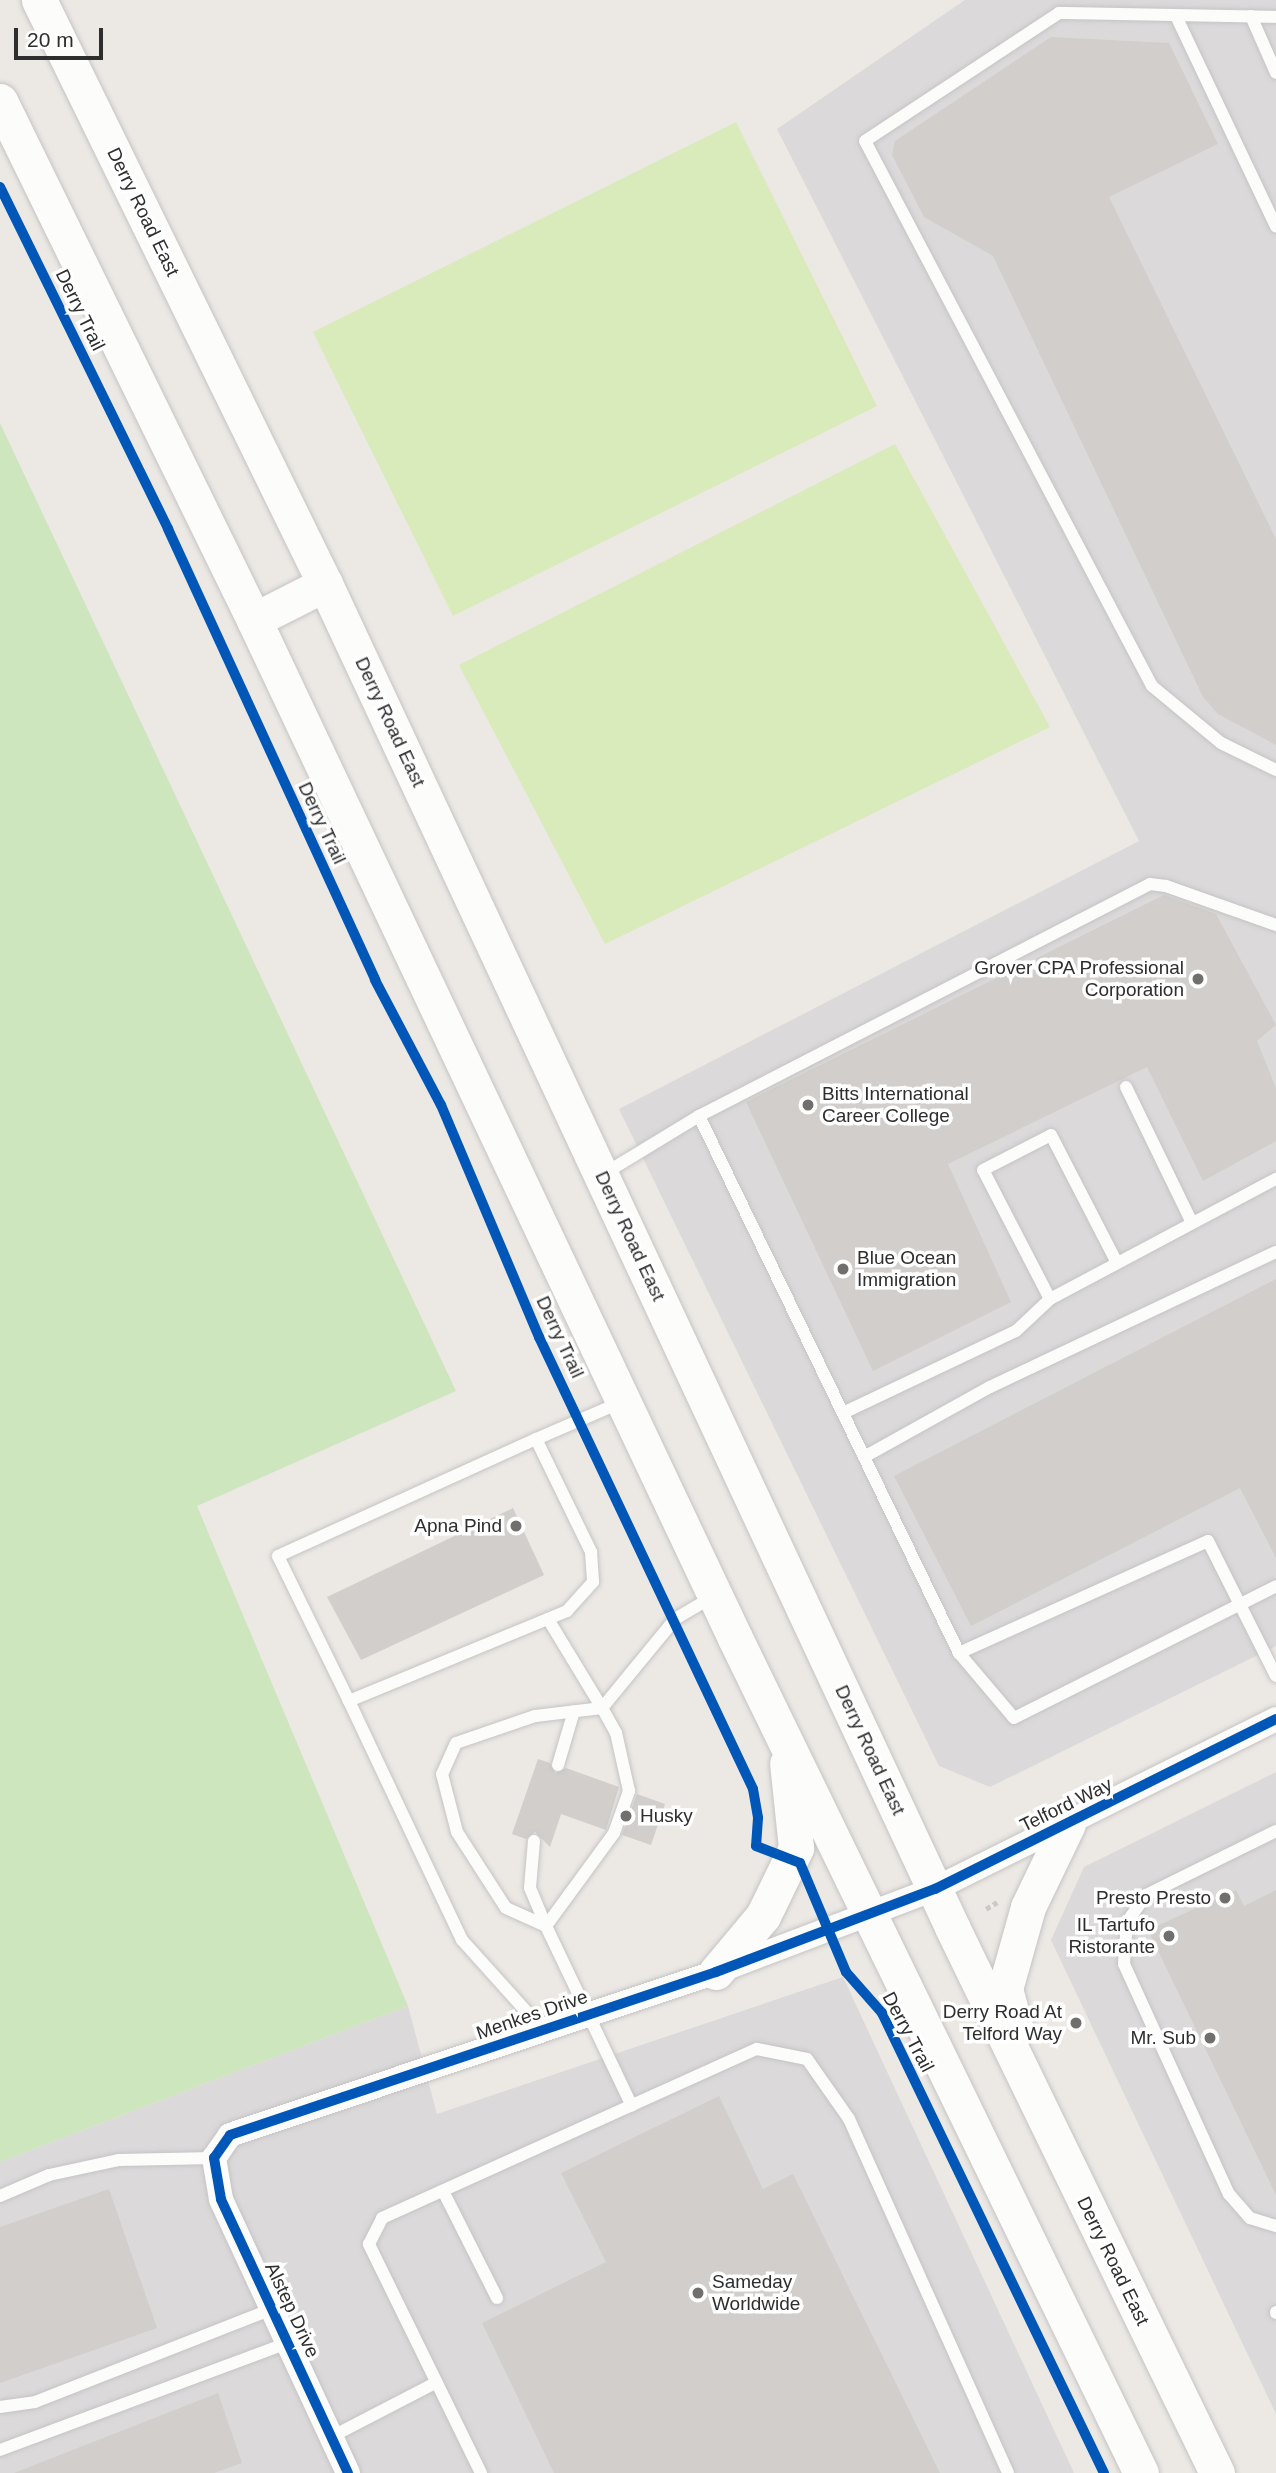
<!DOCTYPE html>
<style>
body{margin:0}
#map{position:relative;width:1276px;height:2473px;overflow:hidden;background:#ece8e4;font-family:Helvetica,sans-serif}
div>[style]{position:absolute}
.industrial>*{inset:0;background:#dcd9db}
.green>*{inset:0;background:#cee6be}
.pitch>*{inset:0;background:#d9eabb}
.building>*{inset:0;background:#d1cecb}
.path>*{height:4.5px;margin-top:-2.25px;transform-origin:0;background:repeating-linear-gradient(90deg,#c9c9c8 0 5px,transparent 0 8.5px)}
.roads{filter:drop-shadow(0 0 2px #c5c4c5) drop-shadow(0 0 2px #c5c4c5)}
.lane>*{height:12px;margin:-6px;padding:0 6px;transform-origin:6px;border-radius:6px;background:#fcfcfb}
.street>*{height:24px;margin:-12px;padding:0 12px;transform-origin:12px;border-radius:12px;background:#fcfcfb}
.secondary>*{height:35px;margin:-17.5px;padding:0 17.5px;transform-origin:17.5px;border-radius:17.5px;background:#fcfcfb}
.cycleway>*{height:10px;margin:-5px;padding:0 5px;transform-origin:5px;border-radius:5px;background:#0057b8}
.dots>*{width:19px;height:19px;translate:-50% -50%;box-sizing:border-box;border:4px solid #fff;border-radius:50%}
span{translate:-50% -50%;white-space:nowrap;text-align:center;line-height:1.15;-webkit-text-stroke:7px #fff;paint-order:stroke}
.street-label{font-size:19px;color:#2e2e2e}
.poi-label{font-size:19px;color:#2e2e2e}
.right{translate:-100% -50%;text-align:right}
.left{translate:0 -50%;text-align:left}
.scale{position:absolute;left:14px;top:28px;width:89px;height:32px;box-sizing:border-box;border:4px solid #2e2e2e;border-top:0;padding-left:9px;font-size:21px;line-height:24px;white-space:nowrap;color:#2e2e2e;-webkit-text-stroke:5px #fff;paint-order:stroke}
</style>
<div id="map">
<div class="industrial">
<i style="clip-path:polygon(965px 0,1276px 0,1276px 1646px,990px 1787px,939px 1766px,619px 1109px,1139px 841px,777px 129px)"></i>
<i style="clip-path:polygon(1276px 1772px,1276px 2414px,1051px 1940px,1084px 1867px)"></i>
<i style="clip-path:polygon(843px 1977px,1074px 2473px,0 2473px,0 2162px,408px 2006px,437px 2114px)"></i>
</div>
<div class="green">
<i style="clip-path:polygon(0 423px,456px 1391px,197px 1506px,408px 2006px,0 2162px)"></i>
</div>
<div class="pitch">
<i style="clip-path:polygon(736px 122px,877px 406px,453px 616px,313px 332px)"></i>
<i style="clip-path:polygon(895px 444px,1050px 727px,605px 944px,459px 665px)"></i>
</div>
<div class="building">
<i style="clip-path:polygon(1051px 37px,1169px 43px,1218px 144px,1109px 197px,1276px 539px,1276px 745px,1218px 714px,1203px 697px,993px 256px,924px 217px,892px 155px,895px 141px)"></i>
<i style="clip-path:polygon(1164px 895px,1216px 914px,1276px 1025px,1257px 1041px,1276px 1088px,1276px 1141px,1203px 1181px,1147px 1067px,948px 1164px,1011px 1302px,873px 1371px,746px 1102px)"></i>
<i style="clip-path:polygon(1276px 1279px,1276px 1558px,1240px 1488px,971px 1626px,894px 1476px)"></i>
<i style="clip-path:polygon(513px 1508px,544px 1575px,361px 1660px,327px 1597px)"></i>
<i style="clip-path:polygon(538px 1759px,550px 1763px,555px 1773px,566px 1768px,619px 1787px,606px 1830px,561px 1814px,550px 1847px,535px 1832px,526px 1839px,512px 1834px)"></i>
<i style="clip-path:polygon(637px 1794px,665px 1804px,651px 1845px,622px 1835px)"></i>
<i style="clip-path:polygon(1236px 1890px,1244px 1906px,1276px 1890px,1276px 2195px,1148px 1930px)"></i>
<i style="clip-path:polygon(719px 2096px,763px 2189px,793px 2174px,940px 2473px,554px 2473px,482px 2323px,606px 2262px,561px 2173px)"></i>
<i style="clip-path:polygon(109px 2189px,157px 2328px,0 2383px,0 2227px)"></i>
<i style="clip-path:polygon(218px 2393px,242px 2463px,214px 2473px,14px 2473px)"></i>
</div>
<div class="path">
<i style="left:986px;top:1909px;width:13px;rotate:-32deg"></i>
</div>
<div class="roads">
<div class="lane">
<i style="left:1176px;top:16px;width:233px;rotate:64.6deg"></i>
<i style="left:1251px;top:16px;width:62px;rotate:66.3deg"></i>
<i style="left:1276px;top:17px;width:217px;rotate:-178.9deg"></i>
<i style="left:1059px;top:13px;width:232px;rotate:146.6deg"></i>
<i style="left:865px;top:141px;width:616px;rotate:62.23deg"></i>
<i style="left:1152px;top:686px;width:89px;rotate:39.6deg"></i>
<i style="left:1221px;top:743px;width:61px;rotate:26.1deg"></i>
<i style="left:1126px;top:1087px;width:151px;rotate:64.1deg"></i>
<i style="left:699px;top:1116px;width:507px;rotate:-27.22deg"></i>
<i style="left:1150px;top:884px;width:16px;rotate:7deg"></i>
<i style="left:1166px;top:886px;width:117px;rotate:19.5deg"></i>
<i style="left:602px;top:1175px;width:114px;rotate:-31.3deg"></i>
<i style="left:699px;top:1116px;width:597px;rotate:64.17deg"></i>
<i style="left:959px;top:1653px;width:273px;rotate:-24.2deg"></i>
<i style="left:1208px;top:1541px;width:151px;rotate:63.3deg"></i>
<i style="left:1050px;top:1299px;width:145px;rotate:-117.4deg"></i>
<i style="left:983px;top:1170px;width:76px;rotate:-27.2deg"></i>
<i style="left:1051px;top:1135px;width:144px;rotate:62.7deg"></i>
<i style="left:843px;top:1413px;width:191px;rotate:-25.4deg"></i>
<i style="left:1016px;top:1331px;width:47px;rotate:-43.3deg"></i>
<i style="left:1050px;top:1299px;width:256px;rotate:-28deg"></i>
<i style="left:536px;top:1439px;width:126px;rotate:64deg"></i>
<i style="left:591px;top:1552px;width:30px;rotate:86deg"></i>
<i style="left:593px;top:1582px;width:39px;rotate:132deg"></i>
<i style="left:567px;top:1611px;width:236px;rotate:157.6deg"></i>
<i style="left:349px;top:1701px;width:161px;rotate:-116.1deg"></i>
<i style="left:278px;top:1556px;width:283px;rotate:-24.4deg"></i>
<i style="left:536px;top:1439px;width:90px;rotate:-23.4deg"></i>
<i style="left:864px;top:1457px;width:144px;rotate:-29.1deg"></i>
<i style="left:990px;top:1387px;width:316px;rotate:-25.3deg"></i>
<i style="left:548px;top:1619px;width:104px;rotate:58.8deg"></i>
<i style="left:602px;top:1708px;width:115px;rotate:-50.6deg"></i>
<i style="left:675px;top:1619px;width:43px;rotate:-30.7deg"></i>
<i style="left:959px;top:1653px;width:85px;rotate:49.8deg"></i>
<i style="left:1014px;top:1718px;width:293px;rotate:-26.7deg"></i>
<i style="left:349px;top:1701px;width:264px;rotate:64.7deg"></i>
<i style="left:462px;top:1940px;width:121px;rotate:48deg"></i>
<i style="left:558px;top:1765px;width:56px;rotate:-73.5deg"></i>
<i style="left:1276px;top:1831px;width:145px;rotate:153.8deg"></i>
<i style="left:1146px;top:1895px;width:33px;rotate:125deg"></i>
<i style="left:1127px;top:1922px;width:42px;rotate:94.1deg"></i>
<i style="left:1124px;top:1964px;width:253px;rotate:65.5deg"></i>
<i style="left:1229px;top:2194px;width:32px;rotate:49deg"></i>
<i style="left:1250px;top:2218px;width:27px;rotate:17deg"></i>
<i style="left:534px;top:1841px;width:47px;rotate:94.9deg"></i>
<i style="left:530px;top:1888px;width:41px;rotate:67.2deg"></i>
<i style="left:546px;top:1926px;width:115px;rotate:-53.8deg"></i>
<i style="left:614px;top:1833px;width:45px;rotate:-70.3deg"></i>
<i style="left:629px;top:1791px;width:59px;rotate:-102.6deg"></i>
<i style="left:616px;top:1733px;width:29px;rotate:-119deg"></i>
<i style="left:602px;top:1708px;width:67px;rotate:173.2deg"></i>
<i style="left:535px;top:1716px;width:83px;rotate:161.1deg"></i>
<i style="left:456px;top:1743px;width:34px;rotate:114deg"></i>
<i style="left:442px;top:1774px;width:60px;rotate:75.5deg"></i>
<i style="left:457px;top:1832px;width:90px;rotate:57.2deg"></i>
<i style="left:506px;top:1908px;width:44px;rotate:24.2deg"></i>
<i style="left:546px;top:1926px;width:199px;rotate:64.5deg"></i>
<i style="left:443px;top:2191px;width:120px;rotate:63.2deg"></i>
<i style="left:0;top:2196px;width:53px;rotate:-23.2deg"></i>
<i style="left:49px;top:2175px;width:72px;rotate:-12.1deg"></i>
<i style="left:119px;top:2160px;width:95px;rotate:-1.2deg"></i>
<i style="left:1276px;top:2312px;width:1px;rotate:90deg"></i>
<i style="left:0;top:2407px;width:35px;rotate:-8deg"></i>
<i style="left:35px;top:2402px;width:255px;rotate:-21.4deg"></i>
<i style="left:331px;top:2437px;width:119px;rotate:-27.4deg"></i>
<i style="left:0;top:2450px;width:307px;rotate:-20.4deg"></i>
<i style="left:481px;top:2473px;width:255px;rotate:-116.1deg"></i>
<i style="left:369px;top:2244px;width:29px;rotate:-63deg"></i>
<i style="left:382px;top:2218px;width:411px;rotate:-24.3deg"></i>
<i style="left:757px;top:2049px;width:51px;rotate:11.3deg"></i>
<i style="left:807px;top:2059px;width:73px;rotate:55deg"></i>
<i style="left:849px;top:2119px;width:388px;rotate:65.8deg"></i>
</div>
<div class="street">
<i style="left:348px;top:2473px;width:302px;rotate:-114.9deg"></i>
<i style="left:221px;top:2199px;width:42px;rotate:-99.7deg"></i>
<i style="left:214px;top:2158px;width:28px;rotate:-55deg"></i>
<i style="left:230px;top:2135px;width:513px;rotate:-18.54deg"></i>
<i style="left:716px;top:1972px;width:234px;rotate:-20.8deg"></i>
<i style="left:935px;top:1889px;width:381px;rotate:-26.5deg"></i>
</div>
<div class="secondary">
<i style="left:39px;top:0;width:650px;rotate:63.91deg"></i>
<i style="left:325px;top:584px;width:1482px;rotate:64.97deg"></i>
<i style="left:952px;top:1927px;width:607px;rotate:64.11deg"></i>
<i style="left:0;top:101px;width:578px;rotate:63.92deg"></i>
<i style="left:254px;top:620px;width:1126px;rotate:64.71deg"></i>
<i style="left:735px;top:1638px;width:928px;rotate:64.07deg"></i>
<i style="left:254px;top:620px;width:80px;rotate:-26.9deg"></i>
<i style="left:716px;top:1972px;width:73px;rotate:-50deg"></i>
<i style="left:763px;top:1916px;width:76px;rotate:-64.1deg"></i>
<i style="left:796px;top:1848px;width:85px;rotate:-96deg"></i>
<i style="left:1016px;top:2029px;width:41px;rotate:-105.4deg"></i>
<i style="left:1005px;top:1989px;width:85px;rotate:-74.3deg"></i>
<i style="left:1028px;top:1907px;width:92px;rotate:-64.3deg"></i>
</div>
</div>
<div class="cycleway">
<i style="left:0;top:187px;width:381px;rotate:63.8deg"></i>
<i style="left:168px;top:529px;width:496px;rotate:65.3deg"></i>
<i style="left:375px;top:980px;width:141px;rotate:62.2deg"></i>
<i style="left:441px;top:1105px;width:252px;rotate:67.1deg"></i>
<i style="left:539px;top:1337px;width:500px;rotate:64.66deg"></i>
<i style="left:753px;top:1789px;width:29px;rotate:80deg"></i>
<i style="left:758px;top:1818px;width:28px;rotate:94deg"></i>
<i style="left:756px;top:1846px;width:47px;rotate:21.1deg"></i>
<i style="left:800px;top:1863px;width:118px;rotate:67.1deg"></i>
<i style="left:846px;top:1972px;width:55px;rotate:48.7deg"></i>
<i style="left:882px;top:2013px;width:511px;rotate:64.24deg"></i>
<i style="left:348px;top:2473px;width:302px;rotate:-114.9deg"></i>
<i style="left:221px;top:2199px;width:42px;rotate:-99.7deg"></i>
<i style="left:214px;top:2158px;width:28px;rotate:-55deg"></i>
<i style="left:230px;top:2135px;width:513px;rotate:-18.54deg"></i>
<i style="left:716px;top:1972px;width:234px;rotate:-20.8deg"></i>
<i style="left:935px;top:1889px;width:381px;rotate:-26.5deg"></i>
</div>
<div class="dots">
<i style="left:1198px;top:979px;background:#706f6e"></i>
<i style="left:808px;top:1105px;background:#706f6e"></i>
<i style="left:843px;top:1269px;background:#706f6e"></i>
<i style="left:516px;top:1526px;background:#706f6e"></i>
<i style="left:626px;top:1816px;background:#706f6e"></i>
<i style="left:1225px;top:1898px;background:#706f6e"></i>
<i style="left:1169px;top:1936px;background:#706f6e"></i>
<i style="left:1076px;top:2023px;background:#706f6e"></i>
<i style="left:1210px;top:2038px;background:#706f6e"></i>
<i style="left:698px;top:2293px;background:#706f6e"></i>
</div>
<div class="street-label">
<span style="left:143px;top:212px;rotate:64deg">Derry Road East</span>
<span style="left:80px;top:310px;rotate:64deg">Derry Trail</span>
<span style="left:390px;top:722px;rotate:65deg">Derry Road East</span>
<span style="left:322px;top:823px;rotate:65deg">Derry Trail</span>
<span style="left:630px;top:1236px;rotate:65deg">Derry Road East</span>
<span style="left:560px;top:1337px;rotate:65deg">Derry Trail</span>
<span style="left:870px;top:1750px;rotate:65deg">Derry Road East</span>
<span style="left:1066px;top:1805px;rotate:-26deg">Telford Way</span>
<span style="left:532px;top:2015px;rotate:-19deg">Menkes Drive</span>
<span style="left:908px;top:2032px;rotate:62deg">Derry Trail</span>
<span style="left:1113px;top:2261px;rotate:64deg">Derry Road East</span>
<span style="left:292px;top:2310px;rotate:65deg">Alstep Drive</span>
</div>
<div class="poi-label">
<span class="right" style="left:1184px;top:979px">Grover CPA Professional<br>Corporation</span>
<span class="left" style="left:822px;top:1105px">Bitts International<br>Career College</span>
<span class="left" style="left:857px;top:1269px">Blue Ocean<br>Immigration</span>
<span class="right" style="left:502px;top:1526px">Apna Pind</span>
<span class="left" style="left:640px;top:1816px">Husky</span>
<span class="right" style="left:1211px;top:1898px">Presto Presto</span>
<span class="right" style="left:1155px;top:1936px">IL Tartufo<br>Ristorante</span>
<span class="right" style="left:1062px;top:2023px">Derry Road At<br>Telford Way</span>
<span class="right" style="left:1196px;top:2038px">Mr. Sub</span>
<span class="left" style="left:712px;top:2293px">Sameday<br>Worldwide</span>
</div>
<div class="scale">20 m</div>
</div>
